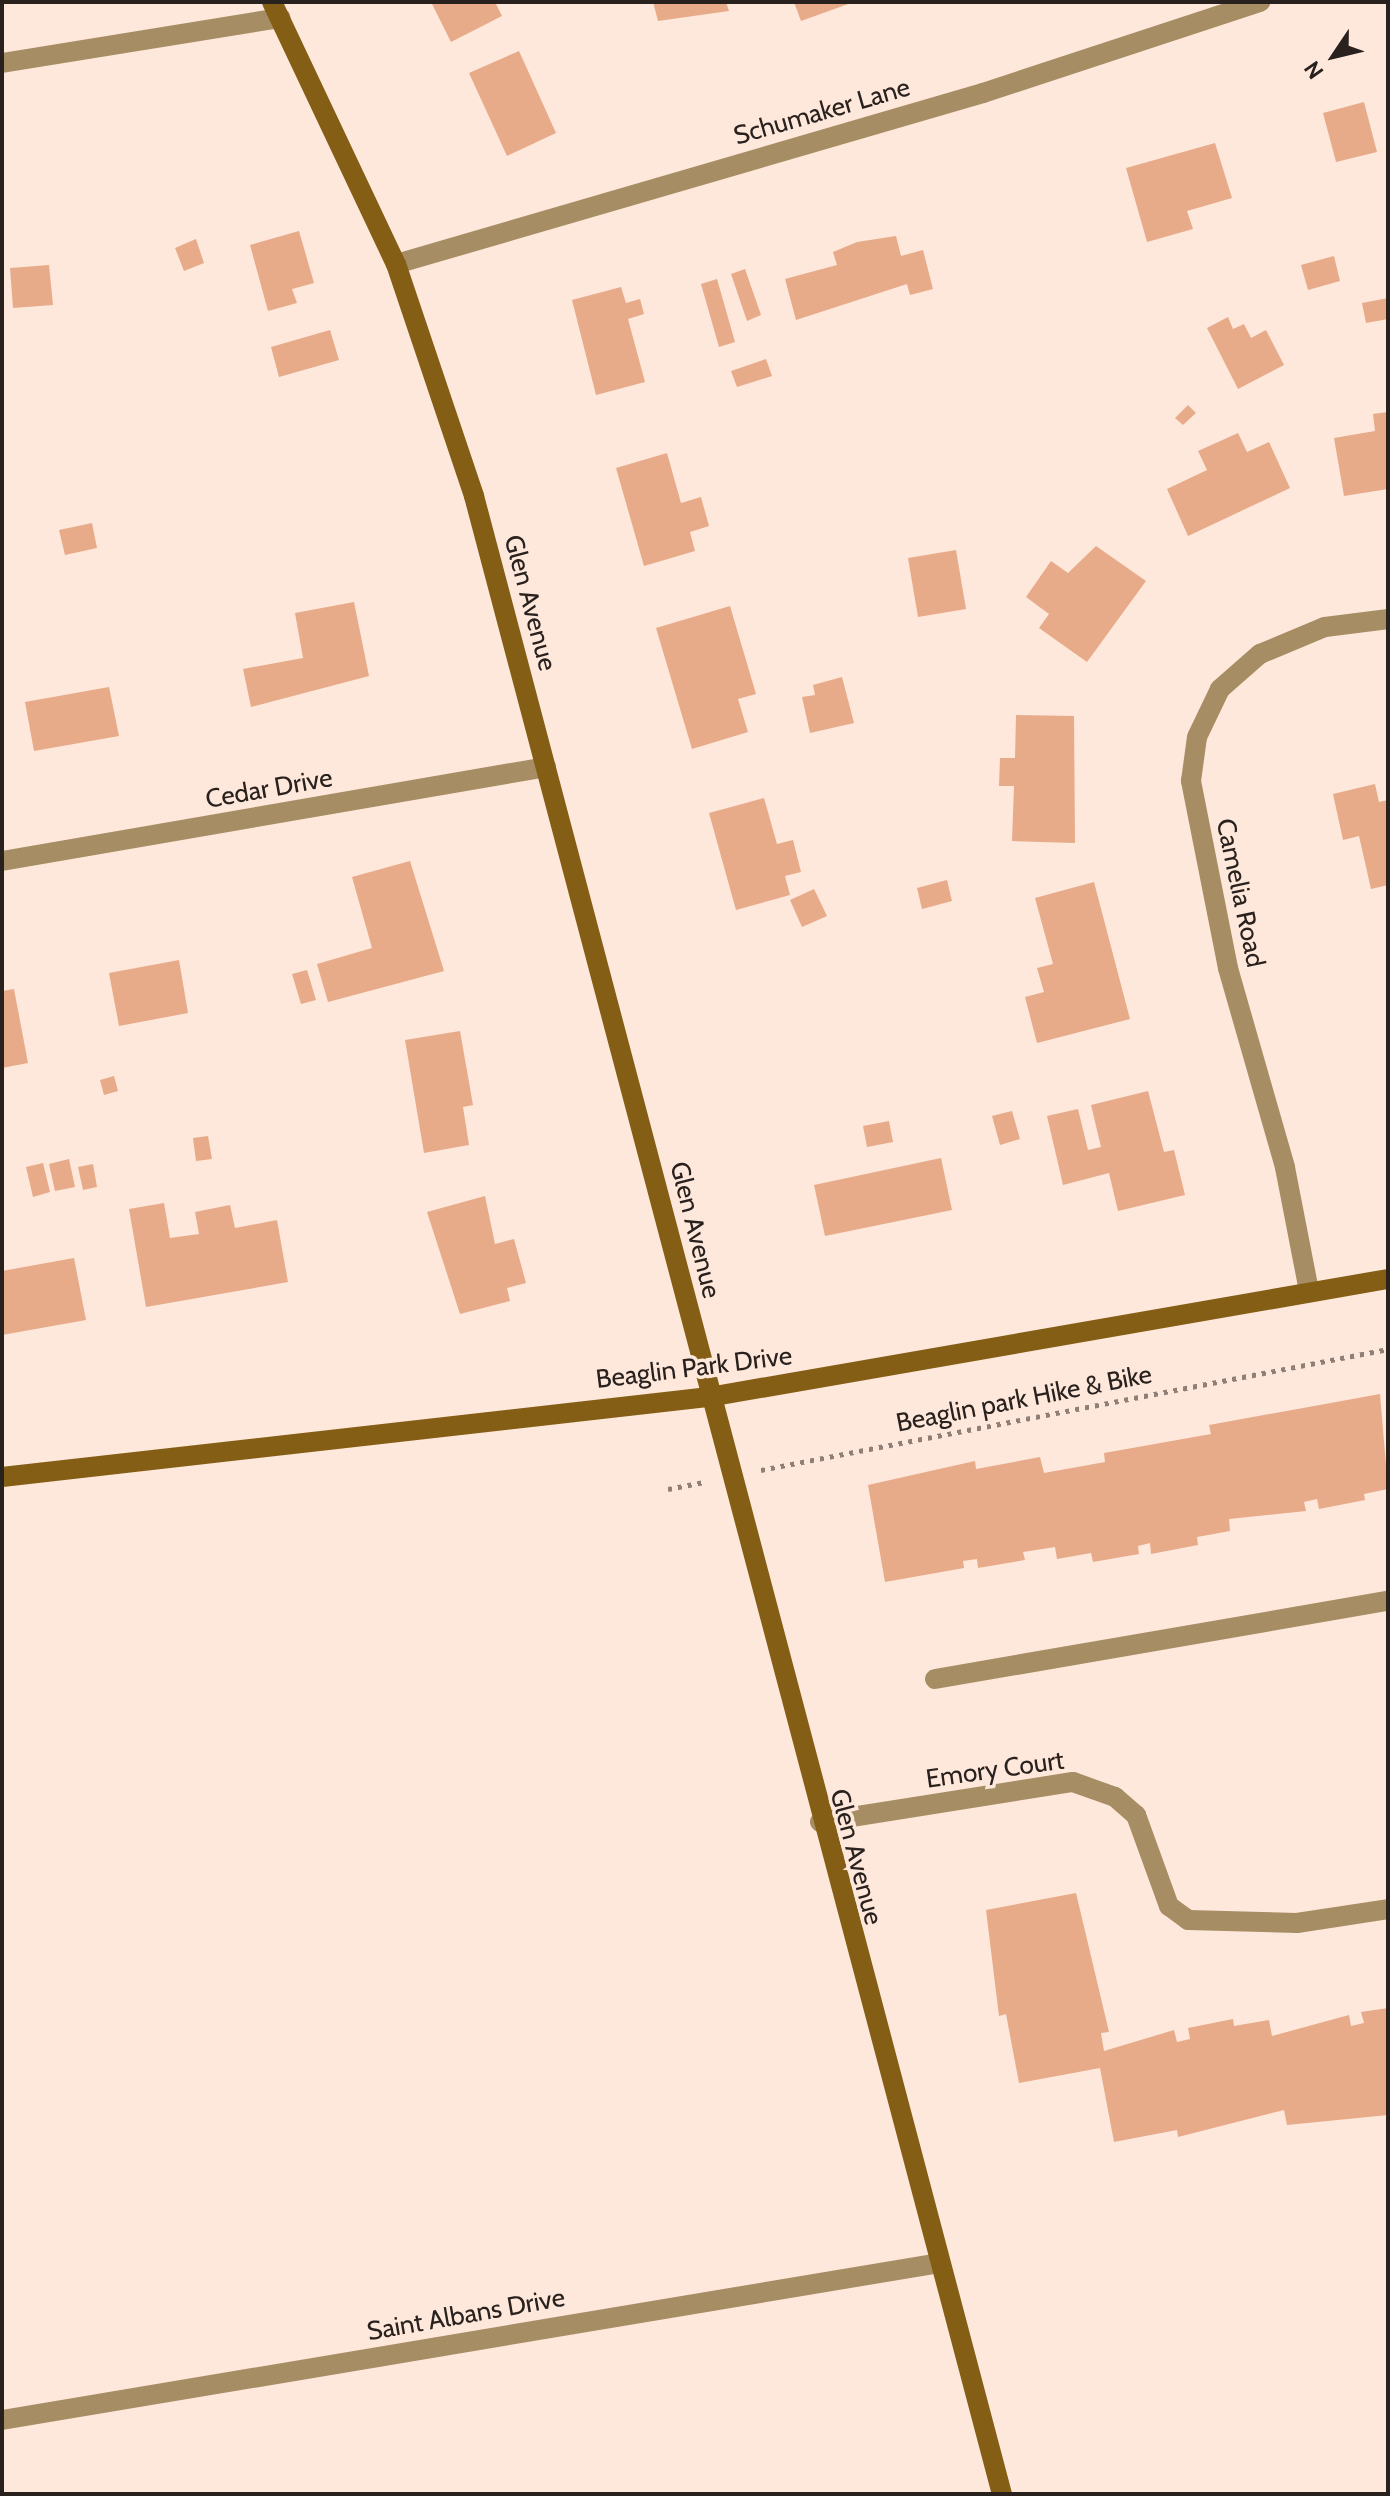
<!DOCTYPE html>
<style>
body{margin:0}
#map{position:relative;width:1390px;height:2496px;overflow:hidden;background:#fee7db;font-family:Cabin,sans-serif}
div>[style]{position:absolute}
.building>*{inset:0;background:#e7ab8a}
.path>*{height:5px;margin-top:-2.5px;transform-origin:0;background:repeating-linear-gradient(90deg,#8e7f77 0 4px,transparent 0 10px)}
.lane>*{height:20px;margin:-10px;padding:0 10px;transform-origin:10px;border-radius:10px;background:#a68d63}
.street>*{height:20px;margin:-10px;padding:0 10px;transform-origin:10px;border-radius:10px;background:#a68d63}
.secondary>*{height:20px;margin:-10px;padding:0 10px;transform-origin:10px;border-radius:10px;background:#835e14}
span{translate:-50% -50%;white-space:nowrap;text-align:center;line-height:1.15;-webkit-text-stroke:7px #fee7db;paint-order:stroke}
.street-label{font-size:26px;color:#29211d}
.frame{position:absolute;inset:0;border:4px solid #29211d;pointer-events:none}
.north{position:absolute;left:1294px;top:16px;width:80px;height:80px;-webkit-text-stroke:6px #fee7db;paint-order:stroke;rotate:235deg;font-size:22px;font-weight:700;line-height:32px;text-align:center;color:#29211d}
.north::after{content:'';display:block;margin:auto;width:28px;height:36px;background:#29211d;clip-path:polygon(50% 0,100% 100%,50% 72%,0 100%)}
</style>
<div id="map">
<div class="building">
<i style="clip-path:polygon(431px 2px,495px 2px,502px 16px,451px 42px)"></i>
<i style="clip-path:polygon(653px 2px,726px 2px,729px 11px,658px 21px)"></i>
<i style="clip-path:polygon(794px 2px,854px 2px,801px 21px)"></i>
<i style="clip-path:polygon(519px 51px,556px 133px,507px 156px,469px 73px)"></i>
<i style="clip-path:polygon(1364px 102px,1377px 152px,1336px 162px,1323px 113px)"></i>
<i style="clip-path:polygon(1215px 143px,1232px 198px,1187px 211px,1193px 229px,1147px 242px,1126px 168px)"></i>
<i style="clip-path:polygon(299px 231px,314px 283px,292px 289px,297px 303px,268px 311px,250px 245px)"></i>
<i style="clip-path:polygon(896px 236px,901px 256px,923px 250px,933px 289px,910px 295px,907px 284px,796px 320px,785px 279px,837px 265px,833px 252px,857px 242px)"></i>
<i style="clip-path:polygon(196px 239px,204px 263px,184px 271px,175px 248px)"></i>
<i style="clip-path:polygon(1334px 256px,1340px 281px,1308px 290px,1301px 265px)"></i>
<i style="clip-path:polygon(49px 265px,53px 305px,13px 308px,10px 268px)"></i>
<i style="clip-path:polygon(745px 269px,761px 315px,747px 321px,731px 274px)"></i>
<i style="clip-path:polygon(717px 279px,735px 342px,719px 347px,701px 284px)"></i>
<i style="clip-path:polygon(621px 287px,626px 303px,640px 299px,644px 314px,628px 319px,645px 382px,596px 395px,572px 300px)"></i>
<i style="clip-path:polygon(1388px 298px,1388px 319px,1366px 323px,1362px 303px)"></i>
<i style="clip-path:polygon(1228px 317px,1233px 329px,1244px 324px,1251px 338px,1266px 330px,1284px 365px,1238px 389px,1207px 328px)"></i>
<i style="clip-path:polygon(330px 330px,339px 360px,279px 377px,271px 347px)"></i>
<i style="clip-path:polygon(766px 359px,772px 376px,737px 387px,731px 371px)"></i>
<i style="clip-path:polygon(1188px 405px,1196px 413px,1183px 425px,1175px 418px)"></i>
<i style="clip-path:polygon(1388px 412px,1388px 489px,1344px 496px,1334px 438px,1375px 431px,1373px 414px)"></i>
<i style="clip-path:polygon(1238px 433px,1247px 452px,1269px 442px,1290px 488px,1188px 536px,1167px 489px,1207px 470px,1198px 451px)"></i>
<i style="clip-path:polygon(667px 453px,681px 503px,701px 497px,709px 526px,690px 532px,695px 551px,644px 566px,616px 468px)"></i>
<i style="clip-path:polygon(92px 523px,97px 548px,65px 555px,59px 530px)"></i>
<i style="clip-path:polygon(1096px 546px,1146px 581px,1087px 662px,1039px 628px,1049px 614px,1026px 597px,1051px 561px,1068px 573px)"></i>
<i style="clip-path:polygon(956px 550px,966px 609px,918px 617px,908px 558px)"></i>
<i style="clip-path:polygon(354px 602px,369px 676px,251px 707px,243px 669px,303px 658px,295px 613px)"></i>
<i style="clip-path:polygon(730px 606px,756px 694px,738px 699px,748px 732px,692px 749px,656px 628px)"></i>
<i style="clip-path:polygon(842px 677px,854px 723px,810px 733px,802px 697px,815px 695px,813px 685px)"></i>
<i style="clip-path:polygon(109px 687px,119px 736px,34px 751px,25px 702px)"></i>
<i style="clip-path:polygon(1016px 715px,1074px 716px,1075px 843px,1012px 841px,1014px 786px,999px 786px,1000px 758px,1015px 758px)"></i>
<i style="clip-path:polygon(1375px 784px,1379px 802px,1388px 800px,1388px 885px,1371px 889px,1359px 836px,1343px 840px,1333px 794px)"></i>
<i style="clip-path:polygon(764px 798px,777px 844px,793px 840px,801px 872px,785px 876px,790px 895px,736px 910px,709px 813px)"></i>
<i style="clip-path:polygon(410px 861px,444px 971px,328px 1002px,317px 964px,372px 948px,352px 877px)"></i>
<i style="clip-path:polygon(947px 880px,952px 901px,922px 909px,917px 888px)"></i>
<i style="clip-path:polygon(1094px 882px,1130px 1019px,1037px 1043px,1025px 997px,1044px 992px,1037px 968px,1053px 964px,1035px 898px)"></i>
<i style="clip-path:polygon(814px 889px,827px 916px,802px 927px,790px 900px)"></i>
<i style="clip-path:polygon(179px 960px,188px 1013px,119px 1026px,109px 973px)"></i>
<i style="clip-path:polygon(307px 970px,316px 1000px,301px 1004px,292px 974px)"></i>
<i style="clip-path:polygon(14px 989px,28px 1063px,2px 1068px,2px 991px)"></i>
<i style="clip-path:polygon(460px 1031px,473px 1105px,463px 1107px,469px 1145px,424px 1153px,405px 1040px)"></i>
<i style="clip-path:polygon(114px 1076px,118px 1091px,104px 1095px,100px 1080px)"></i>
<i style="clip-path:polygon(1148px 1091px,1164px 1152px,1174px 1150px,1185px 1195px,1118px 1211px,1109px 1173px,1063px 1185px,1047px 1116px,1078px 1109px,1088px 1150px,1101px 1147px,1091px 1105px)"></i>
<i style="clip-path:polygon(1012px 1111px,1020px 1139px,1000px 1145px,992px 1116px)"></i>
<i style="clip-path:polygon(889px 1121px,893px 1142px,867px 1147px,863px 1126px)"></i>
<i style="clip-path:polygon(208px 1136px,212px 1159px,196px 1161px,193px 1138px)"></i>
<i style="clip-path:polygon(941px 1158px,952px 1210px,825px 1236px,814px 1185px)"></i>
<i style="clip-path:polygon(69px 1159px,75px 1187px,55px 1191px,49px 1164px)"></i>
<i style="clip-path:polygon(43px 1163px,50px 1192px,33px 1197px,26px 1167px)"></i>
<i style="clip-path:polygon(93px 1164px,97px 1187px,83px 1190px,78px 1167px)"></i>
<i style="clip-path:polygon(485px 1196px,495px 1244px,514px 1239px,526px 1283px,507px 1288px,510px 1301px,460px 1314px,427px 1212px)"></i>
<i style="clip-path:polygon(164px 1203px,170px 1238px,199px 1234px,195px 1212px,230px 1205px,235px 1228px,277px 1220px,288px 1282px,146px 1307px,129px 1209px)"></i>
<i style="clip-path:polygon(74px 1258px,86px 1320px,2px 1335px,2px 1271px)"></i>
<i style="clip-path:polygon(1380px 1394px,1388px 1489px,1364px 1494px,1365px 1500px,1319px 1509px,1317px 1499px,1304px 1502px,1306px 1511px,1229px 1519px,1230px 1531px,1197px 1537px,1198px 1545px,1151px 1554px,1150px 1543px,1138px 1546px,1139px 1554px,1093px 1562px,1091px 1553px,1057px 1559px,1055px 1547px,1023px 1552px,1025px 1560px,978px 1568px,977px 1559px,963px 1561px,964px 1568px,885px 1582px,868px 1485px,975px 1461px,976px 1469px,1040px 1457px,1044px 1473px,1105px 1462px,1104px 1453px,1211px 1434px,1209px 1425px)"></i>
<i style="clip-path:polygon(1076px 1893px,1109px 2032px,1101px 2033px,1104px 2051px,1174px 2030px,1177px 2042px,1190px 2039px,1188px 2028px,1233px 2019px,1234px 2026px,1269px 2020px,1272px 2036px,1349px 2015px,1351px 2026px,1364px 2023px,1361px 2012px,1388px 2008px,1388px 2115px,1287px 2125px,1284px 2110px,1178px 2137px,1177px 2130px,1114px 2142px,1100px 2068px,1019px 2083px,1006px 2014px,999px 2016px,986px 1910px)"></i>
</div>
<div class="path">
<i style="left:761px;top:1470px;width:639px;rotate:-10.92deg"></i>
<i style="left:668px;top:1489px;width:37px;rotate:-11deg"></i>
</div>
<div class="lane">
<i style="left:935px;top:1679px;width:460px;rotate:-9.8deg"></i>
</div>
<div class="street">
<i style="left:2px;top:63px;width:282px;rotate:-9.2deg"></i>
<i style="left:396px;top:264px;width:611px;rotate:-16.24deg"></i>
<i style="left:983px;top:93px;width:292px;rotate:-18.2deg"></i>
<i style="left:2px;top:861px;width:552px;rotate:-9.8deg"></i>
<i style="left:1309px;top:1291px;width:126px;rotate:-101deg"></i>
<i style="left:1285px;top:1167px;width:207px;rotate:-106deg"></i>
<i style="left:1228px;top:968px;width:191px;rotate:-101.2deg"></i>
<i style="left:1191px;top:781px;width:44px;rotate:-82.2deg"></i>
<i style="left:1197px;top:737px;width:53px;rotate:-64.4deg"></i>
<i style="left:1220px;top:689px;width:53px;rotate:-41.2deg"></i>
<i style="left:1260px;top:654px;width:70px;rotate:-22.6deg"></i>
<i style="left:1325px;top:627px;width:64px;rotate:-7.2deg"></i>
<i style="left:820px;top:1822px;width:256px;rotate:-9deg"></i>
<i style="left:1073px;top:1782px;width:45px;rotate:19.7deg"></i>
<i style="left:1115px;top:1797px;width:28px;rotate:41deg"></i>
<i style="left:1136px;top:1815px;width:97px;rotate:70.1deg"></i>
<i style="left:1169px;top:1906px;width:24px;rotate:36deg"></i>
<i style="left:1188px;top:1920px;width:109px;rotate:1.6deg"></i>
<i style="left:1297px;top:1923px;width:92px;rotate:-8.7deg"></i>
<i style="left:2px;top:2420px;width:950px;rotate:-9.51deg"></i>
</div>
<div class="secondary">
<i style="left:272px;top:2px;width:290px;rotate:64.7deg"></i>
<i style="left:396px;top:264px;width:245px;rotate:71.4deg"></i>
<i style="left:474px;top:496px;width:2067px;rotate:75.2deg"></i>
<i style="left:2px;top:1477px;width:712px;rotate:-6.46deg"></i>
<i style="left:709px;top:1397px;width:689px;rotate:-9.86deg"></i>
</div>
<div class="street-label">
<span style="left:822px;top:112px;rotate:-16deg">Schumaker Lane</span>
<span style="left:530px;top:603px;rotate:75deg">Glen Avenue</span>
<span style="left:269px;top:789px;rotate:-10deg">Cedar Drive</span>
<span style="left:1240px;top:893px;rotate:78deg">Camelia Road</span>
<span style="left:695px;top:1230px;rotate:76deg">Glen Avenue</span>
<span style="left:694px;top:1368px;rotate:-7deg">Beaglin Park Drive</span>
<span style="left:1024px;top:1399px;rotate:-11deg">Beaglin park Hike &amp; Bike</span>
<span style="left:995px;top:1770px;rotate:-8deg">Emory Court</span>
<span style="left:856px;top:1857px;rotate:75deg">Glen Avenue</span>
<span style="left:466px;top:2315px;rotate:-10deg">Saint Albans Drive</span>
</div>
<div class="frame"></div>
<div class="north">N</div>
</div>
